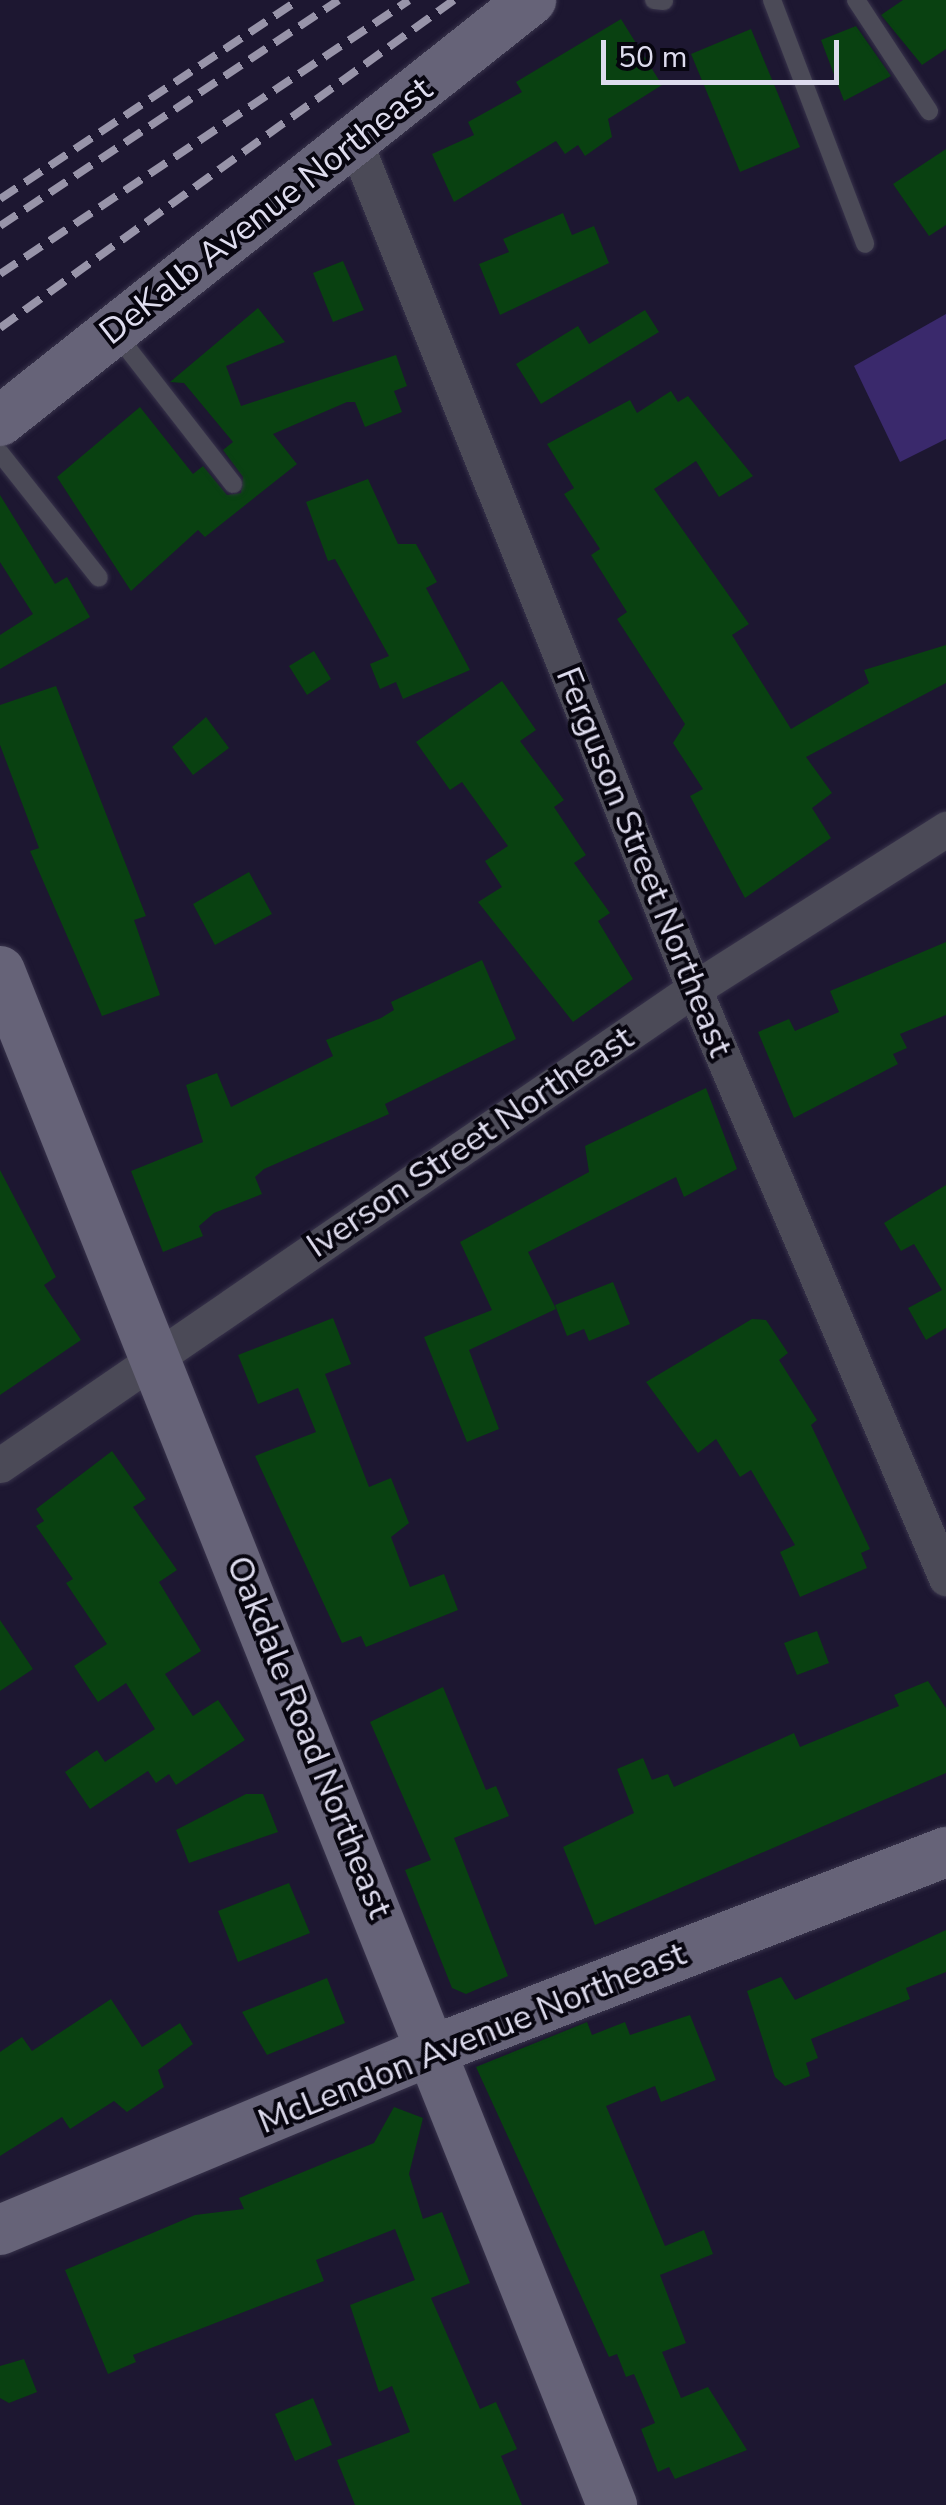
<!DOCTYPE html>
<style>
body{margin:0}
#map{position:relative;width:946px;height:2505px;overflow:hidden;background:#1d1731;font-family:"Nunito Sans",sans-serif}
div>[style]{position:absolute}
.green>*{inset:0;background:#3a296c}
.building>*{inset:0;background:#094111}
.roads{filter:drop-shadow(0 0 2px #38334b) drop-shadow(0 0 2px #38334b)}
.lane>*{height:18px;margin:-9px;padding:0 9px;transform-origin:9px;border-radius:9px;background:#4b4a57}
.street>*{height:35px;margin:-17.5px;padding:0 17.5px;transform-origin:17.5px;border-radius:17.5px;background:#4b4a57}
.secondary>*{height:50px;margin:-25px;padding:0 25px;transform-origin:25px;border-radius:25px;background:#666378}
.rail>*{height:8px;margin-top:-4px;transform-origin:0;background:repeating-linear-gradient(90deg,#9894a9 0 20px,transparent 0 30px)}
span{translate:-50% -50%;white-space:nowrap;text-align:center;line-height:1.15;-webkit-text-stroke:8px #07050f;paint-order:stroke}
.street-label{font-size:35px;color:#dedcee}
.scale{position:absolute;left:601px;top:40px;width:238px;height:45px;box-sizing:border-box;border:5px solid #dedcee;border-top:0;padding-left:12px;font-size:30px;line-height:35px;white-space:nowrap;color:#dedcee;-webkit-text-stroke:8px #07050f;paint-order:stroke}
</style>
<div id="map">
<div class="green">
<i style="clip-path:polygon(946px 314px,946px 439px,900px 462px,854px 366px)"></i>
</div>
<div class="building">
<i style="clip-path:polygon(903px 0,946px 0,946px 49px,922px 65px,881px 15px)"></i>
<i style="clip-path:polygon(621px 19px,662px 85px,608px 119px,612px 137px,585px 156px,578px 145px,565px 154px,556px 141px,454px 202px,432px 154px,474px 135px,468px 122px,522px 92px,516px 82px)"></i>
<i style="clip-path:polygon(856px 26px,891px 76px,844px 101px,821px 40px)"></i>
<i style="clip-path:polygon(751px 29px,800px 147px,740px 172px,691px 54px)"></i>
<i style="clip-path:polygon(946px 149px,946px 225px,929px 236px,893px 184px)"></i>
<i style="clip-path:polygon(563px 213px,572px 235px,594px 226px,609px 263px,500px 315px,479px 264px,509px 252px,503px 239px)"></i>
<i style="clip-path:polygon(343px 261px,364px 310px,333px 322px,313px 273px)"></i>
<i style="clip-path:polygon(258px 308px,285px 342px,226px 366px,241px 406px,396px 355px,407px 386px,394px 391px,402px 412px,365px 427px,355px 402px,347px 402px,273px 434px,297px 464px,205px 537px,198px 530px,131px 591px,57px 477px,140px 407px,193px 474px,203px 466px,227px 495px,241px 493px,243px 477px,223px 450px,233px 442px,184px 383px,170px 382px)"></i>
<i style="clip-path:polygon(645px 310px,659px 332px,541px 404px,516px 364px,578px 326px,589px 344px)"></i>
<i style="clip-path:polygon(671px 391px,678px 402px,688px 396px,753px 476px,719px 497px,696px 461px,654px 489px,749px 624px,732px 635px,791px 729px,869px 683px,864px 670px,946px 645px,946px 683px,806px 757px,832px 793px,812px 808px,831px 838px,745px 898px,690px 796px,703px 789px,673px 743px,685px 724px,617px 619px,627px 612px,591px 555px,600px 549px,564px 494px,574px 488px,547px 444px,630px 400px,637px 413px)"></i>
<i style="clip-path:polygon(368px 479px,398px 544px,416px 544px,437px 582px,426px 588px,470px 670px,403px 699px,396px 682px,380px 689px,370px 664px,389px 656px,335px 559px,328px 561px,306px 502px)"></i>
<i style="clip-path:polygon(0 495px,55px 584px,67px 577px,90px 617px,0 669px,0 635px,33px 614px,0 562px)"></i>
<i style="clip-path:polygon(314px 651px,331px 679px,307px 695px,289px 666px)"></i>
<i style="clip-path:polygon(502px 681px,536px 730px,520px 741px,564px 800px,554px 807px,586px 855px,574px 863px,610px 913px,598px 921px,633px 979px,573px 1022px,478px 902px,502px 887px,485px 861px,508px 846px,462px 782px,450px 790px,416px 742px)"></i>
<i style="clip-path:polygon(56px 686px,146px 916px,134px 920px,160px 995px,102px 1016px,30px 851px,39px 848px,0 745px,0 705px)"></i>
<i style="clip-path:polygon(206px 717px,229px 748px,193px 775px,172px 747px)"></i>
<i style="clip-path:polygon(249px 872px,272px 914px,215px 945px,193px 904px)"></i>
<i style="clip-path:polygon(946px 942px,946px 1015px,900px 1034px,907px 1048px,893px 1054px,898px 1064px,794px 1118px,758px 1032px,789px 1019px,795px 1031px,839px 1012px,830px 991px)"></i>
<i style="clip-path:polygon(482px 960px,516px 1039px,385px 1104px,389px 1114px,264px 1169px,255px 1177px,262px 1194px,214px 1213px,199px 1226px,203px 1236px,163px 1252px,131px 1171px,203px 1142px,186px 1085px,217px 1073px,231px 1107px,333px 1056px,326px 1040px,381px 1018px,394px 1010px,391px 1002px)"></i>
<i style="clip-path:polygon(706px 1088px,737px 1169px,684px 1197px,676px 1177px,528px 1252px,556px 1309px,469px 1350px,499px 1429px,467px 1442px,424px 1337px,492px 1310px,460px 1242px,589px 1172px,585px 1146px)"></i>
<i style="clip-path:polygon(0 1170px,56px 1277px,44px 1285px,81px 1340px,0 1395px)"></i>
<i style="clip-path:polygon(946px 1185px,946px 1328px,926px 1340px,908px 1308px,942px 1290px,914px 1244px,901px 1251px,884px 1223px)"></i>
<i style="clip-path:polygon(613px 1282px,630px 1324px,589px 1341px,584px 1329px,567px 1336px,555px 1305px)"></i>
<i style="clip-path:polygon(333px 1318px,351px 1364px,325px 1374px,369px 1487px,391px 1478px,409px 1523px,391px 1537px,410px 1587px,444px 1574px,458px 1610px,366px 1647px,361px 1636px,342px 1643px,255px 1456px,316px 1432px,298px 1388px,258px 1404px,238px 1355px)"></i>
<i style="clip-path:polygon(752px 1319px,766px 1320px,788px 1353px,779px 1360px,817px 1420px,811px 1425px,870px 1549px,861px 1553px,867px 1568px,800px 1597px,780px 1552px,795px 1545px,751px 1470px,740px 1477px,716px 1439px,698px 1453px,646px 1382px)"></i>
<i style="clip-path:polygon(112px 1451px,146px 1499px,133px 1507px,177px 1570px,159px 1582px,201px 1651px,165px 1674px,193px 1716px,218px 1700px,245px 1740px,176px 1785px,169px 1774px,156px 1783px,148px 1771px,90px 1809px,65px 1772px,97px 1750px,105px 1762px,155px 1729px,126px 1683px,98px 1702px,74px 1666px,107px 1644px,66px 1583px,73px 1579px,36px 1526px,44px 1521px,36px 1509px)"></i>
<i style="clip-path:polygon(0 1620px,33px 1669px,0 1691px)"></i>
<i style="clip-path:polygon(817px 1631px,829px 1663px,797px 1675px,784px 1643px)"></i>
<i style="clip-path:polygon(928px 1681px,946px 1708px,946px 1773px,595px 1925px,563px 1847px,634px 1813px,617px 1769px,643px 1758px,652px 1780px,668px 1774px,674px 1787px,794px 1733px,800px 1747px,899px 1706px,894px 1695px)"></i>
<i style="clip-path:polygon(443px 1687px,486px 1790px,496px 1786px,509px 1816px,454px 1838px,508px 1976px,466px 1994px,452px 1988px,405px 1870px,431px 1860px,370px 1722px)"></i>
<i style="clip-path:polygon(246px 1794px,263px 1794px,278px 1832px,189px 1863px,176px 1830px)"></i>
<i style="clip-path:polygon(289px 1883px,310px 1933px,238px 1962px,218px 1911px)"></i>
<i style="clip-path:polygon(946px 1930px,946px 1972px,906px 1988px,910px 1999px,811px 2039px,818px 2058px,806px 2063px,810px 2076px,785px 2086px,775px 2077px,747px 1991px,781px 1977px,795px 2000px)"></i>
<i style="clip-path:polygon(327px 1978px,345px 2023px,267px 2055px,242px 2012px)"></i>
<i style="clip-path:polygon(111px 1999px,142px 2047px,180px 2023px,193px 2044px,158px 2070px,164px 2087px,127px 2112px,114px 2101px,70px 2129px,62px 2117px,0 2156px,0 2052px,22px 2037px,32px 2051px)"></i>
<i style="clip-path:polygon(690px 2015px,716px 2080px,661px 2102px,655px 2086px,606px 2106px,665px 2246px,704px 2230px,713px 2254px,660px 2275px,686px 2343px,662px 2352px,681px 2398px,708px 2387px,747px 2450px,675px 2479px,669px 2467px,658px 2472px,641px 2429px,655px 2423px,634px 2374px,626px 2377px,617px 2354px,609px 2357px,476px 2067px,587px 2022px,592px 2035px,625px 2022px,630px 2035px)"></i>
<i style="clip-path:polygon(394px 2107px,423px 2118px,409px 2174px,423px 2219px,442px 2212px,470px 2283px,431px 2298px,480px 2409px,496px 2402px,517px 2449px,501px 2456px,522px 2505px,355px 2505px,337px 2460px,410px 2432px,392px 2386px,379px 2392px,350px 2305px,415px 2280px,395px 2229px,316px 2260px,324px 2281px,133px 2355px,136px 2362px,108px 2374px,65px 2270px,195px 2215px,244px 2209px,239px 2198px,374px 2143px)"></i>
<i style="clip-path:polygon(24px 2359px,37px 2392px,9px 2403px,0 2398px,0 2366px)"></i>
<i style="clip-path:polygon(313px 2398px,332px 2445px,295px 2461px,275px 2414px)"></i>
</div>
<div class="roads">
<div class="lane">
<i style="left:654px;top:0;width:10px;rotate:6deg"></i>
<i style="left:772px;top:0;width:261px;rotate:69.1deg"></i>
<i style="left:856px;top:0;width:133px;rotate:56.7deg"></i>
<i style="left:114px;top:331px;width:194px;rotate:52.1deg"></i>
<i style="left:0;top:453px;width:159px;rotate:51.6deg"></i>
</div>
<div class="street">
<i style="left:355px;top:142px;width:912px;rotate:68.19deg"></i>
<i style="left:694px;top:989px;width:641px;rotate:66.84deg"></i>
<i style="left:0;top:1465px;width:842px;rotate:-34.45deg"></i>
<i style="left:694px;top:989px;width:299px;rotate:-32.4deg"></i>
</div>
<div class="secondary">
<i style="left:0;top:421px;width:678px;rotate:-38.41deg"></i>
<i style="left:0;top:971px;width:1652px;rotate:68.25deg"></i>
<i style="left:0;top:2230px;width:444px;rotate:-22.6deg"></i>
<i style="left:410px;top:2059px;width:575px;rotate:-21.12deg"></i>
</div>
</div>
<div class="rail">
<i style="left:0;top:199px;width:358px;rotate:-33.7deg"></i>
<i style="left:0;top:226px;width:407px;rotate:-33.7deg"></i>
<i style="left:0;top:274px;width:492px;rotate:-33.8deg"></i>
<i style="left:0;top:328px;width:560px;rotate:-35.85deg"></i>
</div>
<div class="street-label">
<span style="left:266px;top:211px;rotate:-38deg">DeKalb Avenue Northeast</span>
<span style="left:644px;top:862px;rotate:68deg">Ferguson Street Northeast</span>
<span style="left:470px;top:1142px;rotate:-34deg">Iverson Street Northeast</span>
<span style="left:309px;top:1737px;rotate:68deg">Oakdale Road Northeast</span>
<span style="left:472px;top:2038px;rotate:-22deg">McLendon Avenue Northeast</span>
</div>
<div class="scale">50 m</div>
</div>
